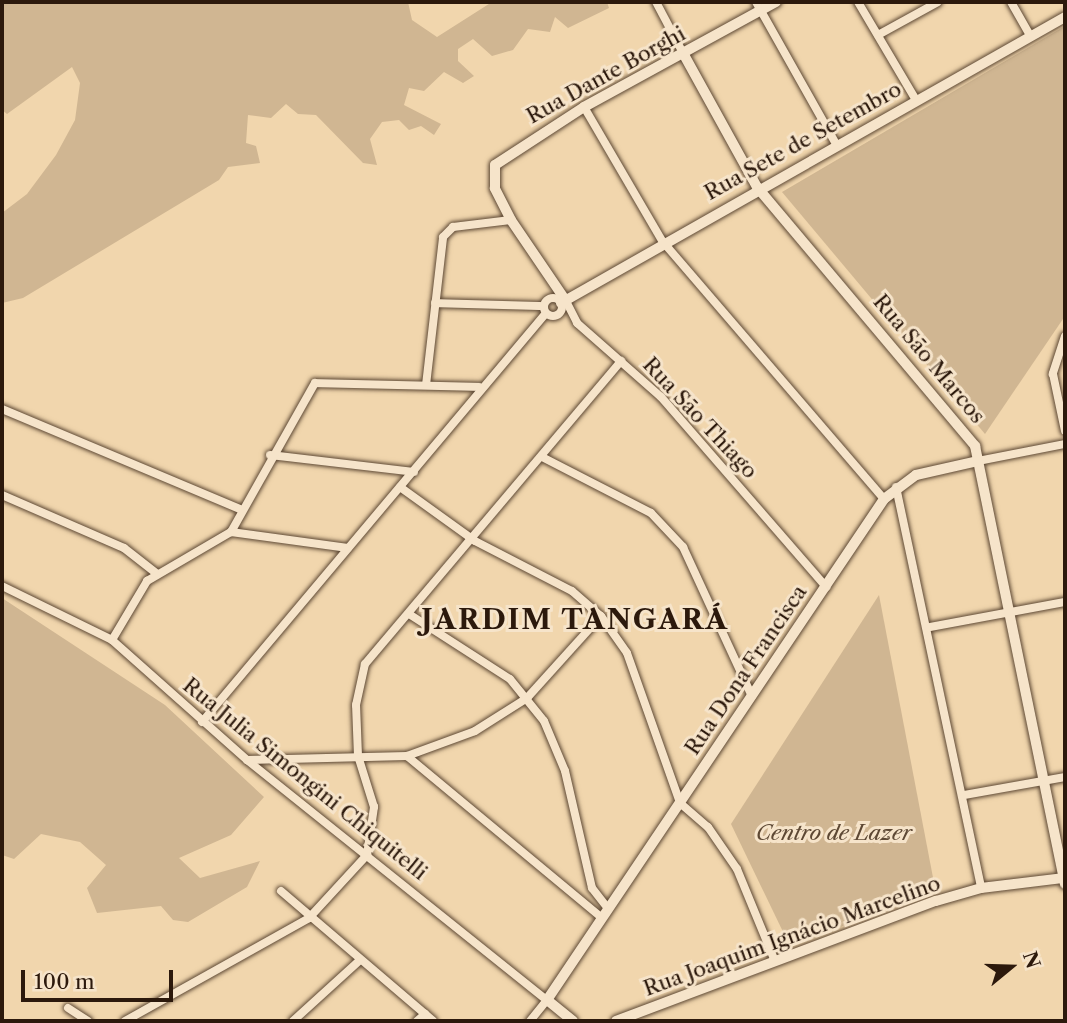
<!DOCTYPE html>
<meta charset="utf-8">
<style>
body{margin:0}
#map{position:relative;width:1067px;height:1023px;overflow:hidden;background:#f1d6ad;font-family:"Libre Caslon Text",serif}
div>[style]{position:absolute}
.green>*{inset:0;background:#d0b692}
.roads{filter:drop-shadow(0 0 2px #5d4834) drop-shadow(0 0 2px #5d4834)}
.minor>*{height:8px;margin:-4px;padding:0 4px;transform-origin:4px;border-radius:4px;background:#f6e4ca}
.minor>.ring{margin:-4px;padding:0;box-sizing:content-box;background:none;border:8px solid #f6e4ca;border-radius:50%}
.tertiary>*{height:10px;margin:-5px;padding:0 5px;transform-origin:5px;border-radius:5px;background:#f6e4ca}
span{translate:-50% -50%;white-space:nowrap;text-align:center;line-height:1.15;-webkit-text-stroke:6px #f6e4ca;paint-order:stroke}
.street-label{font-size:21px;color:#2c190c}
.park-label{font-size:21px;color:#5d4834;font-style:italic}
.district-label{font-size:28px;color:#2c190c;font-weight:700;letter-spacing:2px}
.frame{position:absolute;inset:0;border:4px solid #2c190c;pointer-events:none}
.north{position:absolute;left:976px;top:932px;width:70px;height:70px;-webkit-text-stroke:5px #f6e4ca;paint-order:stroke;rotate:71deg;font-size:19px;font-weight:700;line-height:28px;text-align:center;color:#2c190c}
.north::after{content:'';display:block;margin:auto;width:24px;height:32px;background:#2c190c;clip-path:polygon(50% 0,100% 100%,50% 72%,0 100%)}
.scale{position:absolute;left:21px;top:970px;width:152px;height:32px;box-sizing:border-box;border:4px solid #2c190c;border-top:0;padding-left:9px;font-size:21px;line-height:24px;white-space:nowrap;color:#2c190c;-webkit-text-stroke:5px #f6e4ca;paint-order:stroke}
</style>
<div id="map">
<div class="green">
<i style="clip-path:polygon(2px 2px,408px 2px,412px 20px,437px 37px,492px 2px,607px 2px,609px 8px,568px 28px,555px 17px,550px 32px,528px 29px,513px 50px,492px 56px,473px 39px,458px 49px,458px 61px,474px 76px,463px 83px,444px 72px,424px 91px,409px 88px,404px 105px,441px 124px,434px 135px,421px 126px,409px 130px,399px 120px,382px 122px,370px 139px,377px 165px,363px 163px,316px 115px,298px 114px,286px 104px,271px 118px,248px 115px,246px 143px,256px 146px,260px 163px,228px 167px,219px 180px,23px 298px,2px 303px,2px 213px,27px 194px,56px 155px,75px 120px,80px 83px,72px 67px,7px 114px,2px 110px)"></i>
<i style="clip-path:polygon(1065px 26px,1065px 316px,985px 434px,782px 192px)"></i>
<i style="clip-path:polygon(879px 595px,935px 888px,799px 944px,786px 938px,731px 824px)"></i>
<i style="clip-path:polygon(2px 598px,165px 705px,264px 797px,231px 835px,179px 858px,200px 878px,260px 861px,247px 887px,188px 922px,173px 920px,161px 906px,97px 913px,87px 888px,106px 865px,80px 842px,41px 834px,14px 859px,2px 855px)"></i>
</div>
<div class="roads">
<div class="minor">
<i style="left:656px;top:2px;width:58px;rotate:62.1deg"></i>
<i style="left:756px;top:2px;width:163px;rotate:60.6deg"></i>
<i style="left:858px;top:2px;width:114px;rotate:59.4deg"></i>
<i style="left:1011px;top:2px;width:40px;rotate:60.3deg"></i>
<i style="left:878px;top:35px;width:68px;rotate:-28.8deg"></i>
<i style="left:584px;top:107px;width:156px;rotate:59.7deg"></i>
<i style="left:663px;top:242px;width:339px;rotate:49.3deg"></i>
<i class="ring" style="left:544px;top:298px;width:10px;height:10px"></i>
<i style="left:566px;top:301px;width:25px;rotate:63deg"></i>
<i style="left:577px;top:323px;width:112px;rotate:41.4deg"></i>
<i style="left:661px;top:397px;width:252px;rotate:49deg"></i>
<i style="left:435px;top:303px;width:109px;rotate:1.6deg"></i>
<i style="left:1065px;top:336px;width:40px;rotate:108deg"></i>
<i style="left:1053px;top:374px;width:58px;rotate:78.1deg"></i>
<i style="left:426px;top:385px;width:149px;rotate:-83.4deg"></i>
<i style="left:443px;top:237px;width:14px;rotate:-45deg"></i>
<i style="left:453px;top:227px;width:58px;rotate:-6.9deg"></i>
<i style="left:2px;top:409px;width:258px;rotate:22.8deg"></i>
<i style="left:270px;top:455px;width:145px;rotate:6.7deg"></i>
<i style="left:544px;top:458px;width:120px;rotate:27.2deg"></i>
<i style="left:651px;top:513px;width:47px;rotate:46.7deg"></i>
<i style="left:683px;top:547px;width:164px;rotate:65.2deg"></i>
<i style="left:978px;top:461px;width:89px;rotate:-11.1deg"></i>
<i style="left:400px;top:487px;width:92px;rotate:35.8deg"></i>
<i style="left:475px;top:541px;width:109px;rotate:27.3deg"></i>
<i style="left:572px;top:591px;width:38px;rotate:41deg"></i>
<i style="left:601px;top:616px;width:45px;rotate:54.9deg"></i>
<i style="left:627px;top:653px;width:159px;rotate:70.5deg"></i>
<i style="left:680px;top:803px;width:37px;rotate:41deg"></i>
<i style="left:708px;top:827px;width:51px;rotate:55.4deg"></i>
<i style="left:737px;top:869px;width:100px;rotate:67.6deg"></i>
<i style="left:896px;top:487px;width:410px;rotate:78deg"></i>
<i style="left:2px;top:495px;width:133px;rotate:23.5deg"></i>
<i style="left:124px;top:548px;width:41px;rotate:38deg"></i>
<i style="left:231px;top:532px;width:171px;rotate:-60.6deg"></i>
<i style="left:315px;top:383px;width:164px;rotate:1.4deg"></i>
<i style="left:2px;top:586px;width:123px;rotate:26.1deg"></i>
<i style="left:112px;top:640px;width:181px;rotate:41.6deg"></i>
<i style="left:247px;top:760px;width:384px;rotate:38.7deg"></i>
<i style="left:547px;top:1000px;width:27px;rotate:129deg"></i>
<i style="left:409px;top:614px;width:120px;rotate:32.8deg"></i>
<i style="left:510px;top:679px;width:54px;rotate:51deg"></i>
<i style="left:544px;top:721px;width:54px;rotate:67.2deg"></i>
<i style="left:565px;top:771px;width:120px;rotate:77deg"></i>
<i style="left:592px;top:888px;width:24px;rotate:52deg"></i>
<i style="left:930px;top:627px;width:137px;rotate:-10.5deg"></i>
<i style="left:112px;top:640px;width:69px;rotate:-59.3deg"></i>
<i style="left:147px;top:581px;width:97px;rotate:-30.3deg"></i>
<i style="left:231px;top:532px;width:118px;rotate:7.8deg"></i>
<i style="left:202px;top:722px;width:534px;rotate:-49.93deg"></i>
<i style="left:407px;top:756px;width:252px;rotate:39.7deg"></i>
<i style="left:247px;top:760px;width:160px;rotate:-1.4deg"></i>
<i style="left:407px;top:756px;width:72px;rotate:-20.2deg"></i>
<i style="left:475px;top:731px;width:62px;rotate:-32.4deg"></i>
<i style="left:527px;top:698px;width:110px;rotate:-47.9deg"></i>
<i style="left:964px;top:795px;width:103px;rotate:-10.1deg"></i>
<i style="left:281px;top:891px;width:200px;rotate:40.5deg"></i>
<i style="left:68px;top:1008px;width:24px;rotate:33deg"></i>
<i style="left:125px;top:1021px;width:211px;rotate:-29.2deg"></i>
<i style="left:309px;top:918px;width:86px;rotate:-47.4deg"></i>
<i style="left:367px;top:855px;width:49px;rotate:-81.7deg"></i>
<i style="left:374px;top:807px;width:53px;rotate:-107.4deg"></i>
<i style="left:358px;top:756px;width:51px;rotate:-92.2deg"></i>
<i style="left:356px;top:705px;width:42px;rotate:-77.6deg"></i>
<i style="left:365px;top:664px;width:397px;rotate:-49.8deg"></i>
<i style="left:293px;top:1021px;width:91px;rotate:-42.3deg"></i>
<i style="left:417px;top:1021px;width:11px;rotate:-41deg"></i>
</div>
<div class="tertiary">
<i style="left:683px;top:53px;width:153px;rotate:61.1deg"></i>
<i style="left:757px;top:187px;width:339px;rotate:49.9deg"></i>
<i style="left:975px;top:446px;width:447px;rotate:78.4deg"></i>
<i style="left:566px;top:301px;width:98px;rotate:-124.2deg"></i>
<i style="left:511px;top:220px;width:36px;rotate:-117deg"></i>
<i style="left:495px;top:188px;width:23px;rotate:-90deg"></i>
<i style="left:495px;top:165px;width:106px;rotate:-33.1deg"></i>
<i style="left:584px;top:107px;width:219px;rotate:-28.7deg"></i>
<i style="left:561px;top:303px;width:579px;rotate:-29.57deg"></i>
<i style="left:573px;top:1021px;width:33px;rotate:-141deg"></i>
<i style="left:547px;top:1000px;width:604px;rotate:-56.07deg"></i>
<i style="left:884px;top:499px;width:40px;rotate:-37deg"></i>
<i style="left:916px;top:475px;width:64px;rotate:-12.7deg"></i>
<i style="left:616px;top:1021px;width:342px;rotate:-20.6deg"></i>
<i style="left:936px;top:901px;width:47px;rotate:-16.1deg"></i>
<i style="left:981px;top:888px;width:84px;rotate:-6.9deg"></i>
</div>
</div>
<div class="street-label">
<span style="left:606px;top:75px;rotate:-29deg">Rua Dante Borghi</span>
<span style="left:803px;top:141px;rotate:-29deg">Rua Sete de Setembro</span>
<span style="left:929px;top:359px;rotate:50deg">Rua São Marcos</span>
<span style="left:700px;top:418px;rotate:47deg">Rua São Thiago</span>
<span style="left:746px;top:670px;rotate:-56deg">Rua Dona Francisca</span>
<span style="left:305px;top:779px;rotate:39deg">Rua Julia Simongini Chiquitelli</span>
<span style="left:792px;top:936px;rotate:-20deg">Rua Joaquim Ignácio Marcelino</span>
</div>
<div class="park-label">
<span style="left:834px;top:833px">Centro de Lazer</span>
</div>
<div class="district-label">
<span style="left:575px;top:619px">JARDIM TANGARÁ</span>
</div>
<div class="frame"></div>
<div class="north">N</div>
<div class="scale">100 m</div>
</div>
